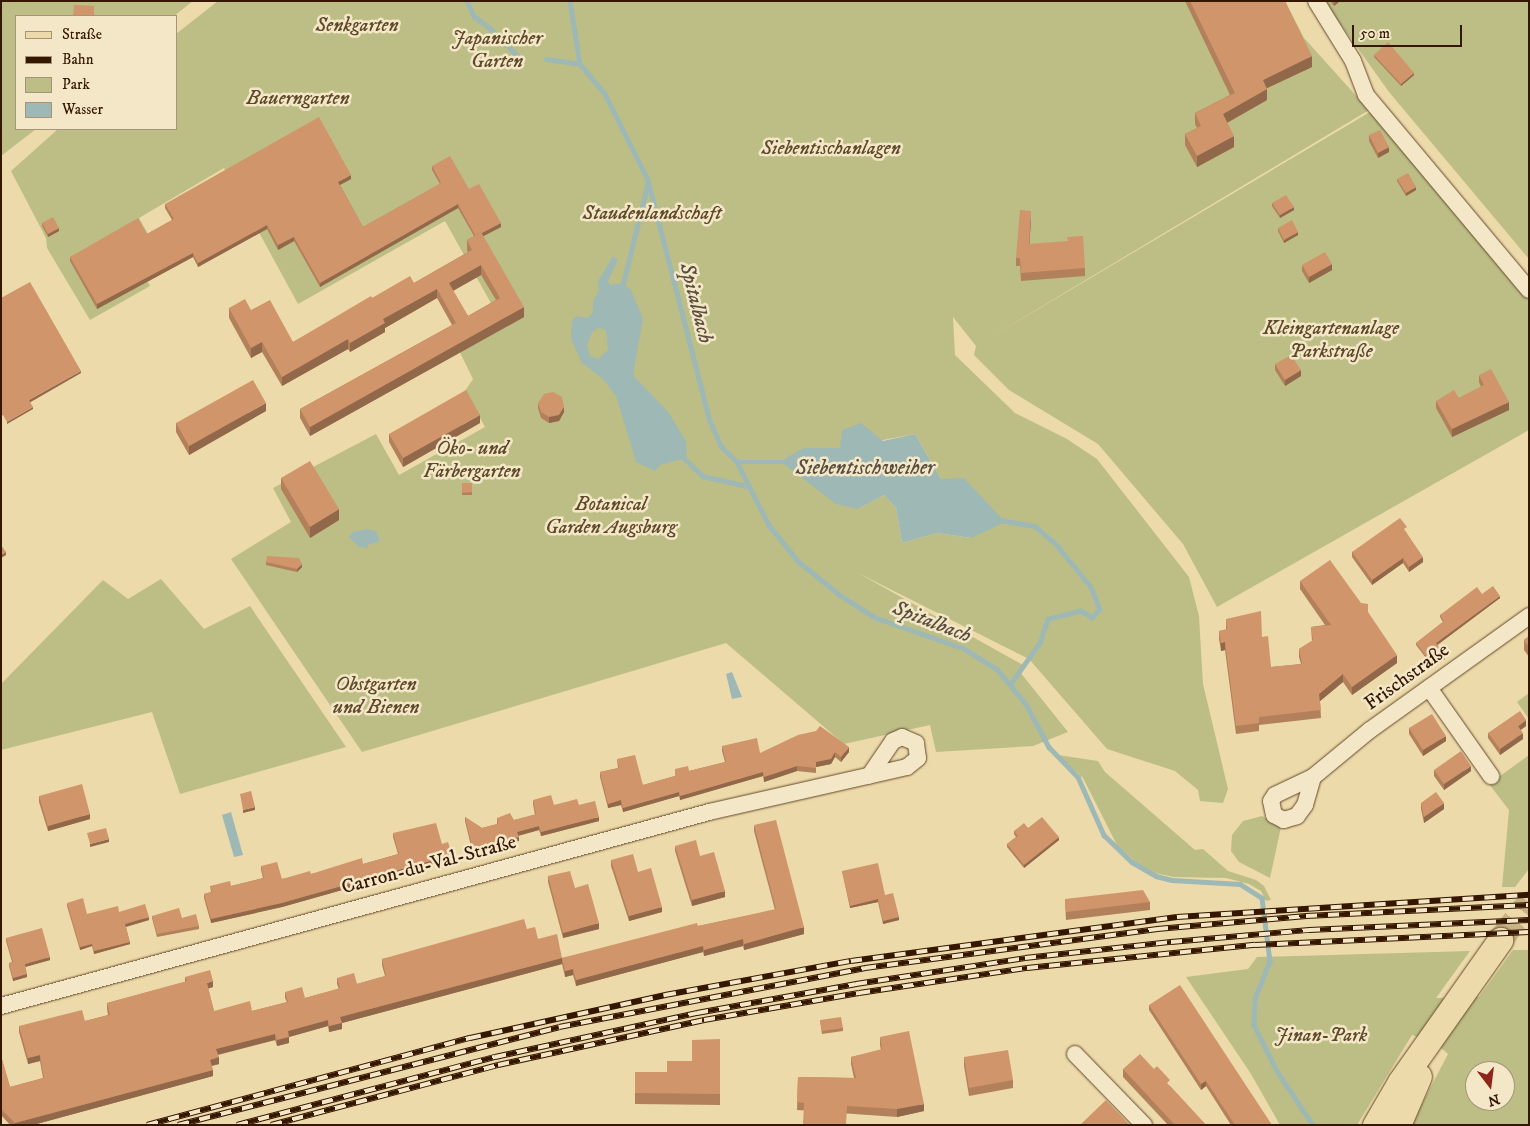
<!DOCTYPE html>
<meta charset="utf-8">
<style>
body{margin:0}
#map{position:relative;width:1530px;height:1126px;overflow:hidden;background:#eddaaa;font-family:"IM FELL DW Pica",serif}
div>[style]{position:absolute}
.green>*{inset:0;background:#bcbe86}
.water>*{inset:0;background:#9eb8b5}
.stream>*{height:4.5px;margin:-2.25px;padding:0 2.25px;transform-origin:2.25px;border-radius:2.25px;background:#9eb8b5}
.primary-tunnel>*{height:25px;margin-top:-12.5px;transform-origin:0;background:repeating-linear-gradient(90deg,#c8b388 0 25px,transparent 0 37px)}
.roads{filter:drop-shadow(0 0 1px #63482a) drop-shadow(0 0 1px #63482a)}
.street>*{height:16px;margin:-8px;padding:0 8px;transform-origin:8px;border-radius:8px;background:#f3e7c8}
.primary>*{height:25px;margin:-12.5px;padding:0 12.5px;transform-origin:12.5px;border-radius:12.5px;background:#eddaaa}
.rail>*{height:5.5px;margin-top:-2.75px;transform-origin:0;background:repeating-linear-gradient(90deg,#f3e7c8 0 11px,#351700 0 22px);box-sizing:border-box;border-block:1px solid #351700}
.wall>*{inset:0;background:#b3805c}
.shaded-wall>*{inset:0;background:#92684b}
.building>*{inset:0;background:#d0956b}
span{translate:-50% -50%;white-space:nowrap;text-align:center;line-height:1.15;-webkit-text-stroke:5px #f3e7c8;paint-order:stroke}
.park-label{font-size:20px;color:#5e4928;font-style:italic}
.street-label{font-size:20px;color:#351700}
.water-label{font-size:21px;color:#5a4f3f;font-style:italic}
.frame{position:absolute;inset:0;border:2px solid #351700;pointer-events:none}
.legend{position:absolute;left:15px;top:15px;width:162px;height:115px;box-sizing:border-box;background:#f3e7c8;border:1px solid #a79478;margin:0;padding:6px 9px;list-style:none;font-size:15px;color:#351700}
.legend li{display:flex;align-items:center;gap:10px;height:25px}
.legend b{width:25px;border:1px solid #a79478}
.north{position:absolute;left:1465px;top:1061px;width:50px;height:50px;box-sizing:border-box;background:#f3e7c8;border:1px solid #a79478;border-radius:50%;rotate:165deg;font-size:14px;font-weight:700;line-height:20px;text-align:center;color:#351700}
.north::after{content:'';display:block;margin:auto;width:18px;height:22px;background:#8f2418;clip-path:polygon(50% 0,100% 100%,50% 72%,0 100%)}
.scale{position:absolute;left:1352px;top:25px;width:110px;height:22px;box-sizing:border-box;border:2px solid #351700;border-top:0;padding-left:6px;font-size:15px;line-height:18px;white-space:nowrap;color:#351700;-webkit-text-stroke:4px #f3e7c8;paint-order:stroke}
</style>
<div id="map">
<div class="green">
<i style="clip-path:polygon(1px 1px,193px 1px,174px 16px,16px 16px,16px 129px,36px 129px,1px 156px)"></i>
<i style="clip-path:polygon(evenodd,218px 1px,1285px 1px,1304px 38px,1369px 110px,991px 337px,1370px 112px,1529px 295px,1529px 430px,1217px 607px,1183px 544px,1098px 444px,1009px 390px,974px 355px,976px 346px,953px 317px,955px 355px,1015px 413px,1067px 439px,1097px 459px,1189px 577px,1199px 616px,1203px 684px,1228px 789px,1223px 803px,1200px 801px,1198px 790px,1175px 771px,1107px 749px,1029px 659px,858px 573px,1023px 665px,1020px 672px,1068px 732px,1033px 746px,936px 752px,930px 725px,844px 744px,726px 643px,362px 752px,231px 559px,291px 522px,273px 488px,376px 434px,399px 475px,485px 427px,465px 391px,473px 379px,449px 330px,492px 305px,445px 221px,298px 304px,224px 168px,139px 218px,148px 234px,128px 245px,150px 286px,90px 320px,47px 248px,46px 238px,11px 171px,58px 129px,176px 129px,176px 34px,218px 1px,915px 434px,941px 479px,971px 538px,937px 533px,902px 543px,896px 508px,884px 495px,858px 509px,804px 448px,841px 448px,915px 434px)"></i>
<i style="clip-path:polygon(1324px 1px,1529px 1px,1529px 259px,1389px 92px)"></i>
<i style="clip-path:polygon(161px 579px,204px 629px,250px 606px,346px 747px,180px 794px,152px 712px,1px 750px,1px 684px,103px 580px,128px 599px)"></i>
<i style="clip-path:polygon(1529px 693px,1529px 719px,1517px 702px)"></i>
<i style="clip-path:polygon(1058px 755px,1098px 761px,1105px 772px,1195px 850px,1203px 849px,1228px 871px,1256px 880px,1264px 886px,1271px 900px,1266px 901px,1261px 891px,1249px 884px,1226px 878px,1173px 877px,1146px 871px,1117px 845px,1083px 778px)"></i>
<i style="clip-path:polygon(1529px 755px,1529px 869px,1515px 887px,1502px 887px,1509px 810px,1489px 784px)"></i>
<i style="clip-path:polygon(1262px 816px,1281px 827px,1270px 878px,1239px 862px,1231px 851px,1232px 835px,1243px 821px)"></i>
<i style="clip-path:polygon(evenodd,1513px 950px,1529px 950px,1529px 1125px,1411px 1125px,1448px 1054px,1435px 1043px,1412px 1035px,1357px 1125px,1280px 1125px,1251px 1074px,1186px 977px,1248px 969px,1257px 957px,1470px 951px,1436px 998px,1479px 997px,1513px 950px,1475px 1071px,1505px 1071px,1505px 1101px,1475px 1101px,1475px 1071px)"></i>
</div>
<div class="water">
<i style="clip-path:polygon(evenodd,613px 256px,618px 260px,608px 281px,610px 285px,623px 283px,631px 290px,643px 319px,633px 375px,669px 413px,686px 442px,687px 458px,660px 465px,655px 471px,636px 462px,616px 396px,603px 379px,582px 363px,571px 339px,572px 321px,576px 316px,587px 318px,593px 313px,593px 302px,599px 290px,598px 281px,613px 256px,598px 328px,606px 330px,608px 350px,598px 359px,590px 356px,587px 345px,592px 332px,598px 328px)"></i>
<i style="clip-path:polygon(861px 423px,883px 441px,915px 434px,941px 479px,964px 478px,1005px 522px,971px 538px,937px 533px,902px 543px,896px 508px,884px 495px,858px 509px,836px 504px,780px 461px,804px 448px,840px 448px,842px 430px)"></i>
<i style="clip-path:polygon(366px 529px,376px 531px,380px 541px,368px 545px,368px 548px,359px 547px,349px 537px,353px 532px)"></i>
<i style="clip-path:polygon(732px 672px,742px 697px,732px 699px,726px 674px)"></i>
<i style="clip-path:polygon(231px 812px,243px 855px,234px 857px,222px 815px)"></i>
</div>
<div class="stream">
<i style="left:467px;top:1px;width:17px;rotate:65deg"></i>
<i style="left:474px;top:16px;width:21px;rotate:37deg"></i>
<i style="left:491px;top:29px;width:40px;rotate:45deg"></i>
<i style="left:570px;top:1px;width:64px;rotate:81deg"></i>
<i style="left:580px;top:64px;width:39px;rotate:50deg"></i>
<i style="left:605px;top:94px;width:96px;rotate:63.4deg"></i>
<i style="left:648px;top:180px;width:249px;rotate:75.6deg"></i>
<i style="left:710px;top:421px;width:27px;rotate:66deg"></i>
<i style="left:721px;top:446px;width:23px;rotate:45deg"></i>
<i style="left:737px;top:462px;width:71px;rotate:63.1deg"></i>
<i style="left:769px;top:525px;width:46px;rotate:51.1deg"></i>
<i style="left:798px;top:561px;width:54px;rotate:39deg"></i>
<i style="left:840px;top:595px;width:40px;rotate:32.9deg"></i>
<i style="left:874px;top:617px;width:94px;rotate:19.2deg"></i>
<i style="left:963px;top:648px;width:40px;rotate:32deg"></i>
<i style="left:997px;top:669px;width:45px;rotate:50.4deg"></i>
<i style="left:1026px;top:704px;width:49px;rotate:61.9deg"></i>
<i style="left:1049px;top:747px;width:42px;rotate:46deg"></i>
<i style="left:1078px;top:777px;width:64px;rotate:65.9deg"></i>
<i style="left:1104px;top:835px;width:39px;rotate:44deg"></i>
<i style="left:1132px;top:862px;width:28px;rotate:30deg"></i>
<i style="left:1156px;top:876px;width:16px;rotate:14deg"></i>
<i style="left:1172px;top:880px;width:68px;rotate:3.4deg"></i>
<i style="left:1240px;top:884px;width:26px;rotate:32deg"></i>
<i style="left:1262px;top:898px;width:64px;rotate:82.8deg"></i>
<i style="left:1270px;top:961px;width:41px;rotate:111.5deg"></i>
<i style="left:1255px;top:999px;width:26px;rotate:92deg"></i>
<i style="left:1254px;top:1025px;width:51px;rotate:63.4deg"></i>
<i style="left:1277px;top:1071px;width:65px;rotate:56.3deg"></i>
<i style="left:546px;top:59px;width:34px;rotate:8deg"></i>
<i style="left:622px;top:288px;width:109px;rotate:-76.2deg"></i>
<i style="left:681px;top:455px;width:30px;rotate:44deg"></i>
<i style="left:703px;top:476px;width:45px;rotate:12.8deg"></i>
<i style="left:737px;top:462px;width:49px"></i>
<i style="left:1000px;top:520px;width:36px;rotate:10deg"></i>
<i style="left:1035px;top:526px;width:28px;rotate:41deg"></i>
<i style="left:1056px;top:544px;width:55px;rotate:50.9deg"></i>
<i style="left:1091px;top:587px;width:24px;rotate:68deg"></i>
<i style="left:1100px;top:609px;width:12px;rotate:132deg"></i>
<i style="left:1092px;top:618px;width:13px;rotate:-148deg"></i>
<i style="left:1081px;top:611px;width:34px;rotate:166deg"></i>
<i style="left:1048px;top:619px;width:25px;rotate:108deg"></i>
<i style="left:1040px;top:643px;width:50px;rotate:125.3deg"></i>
</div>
<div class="primary-tunnel">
<i style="left:1500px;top:940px;width:48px;rotate:-52.7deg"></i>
</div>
<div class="roads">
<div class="street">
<i style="left:1316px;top:1px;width:70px;rotate:58.3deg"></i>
<i style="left:1353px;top:61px;width:36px;rotate:69deg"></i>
<i style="left:1366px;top:95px;width:254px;rotate:50.1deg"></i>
<i style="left:1429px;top:688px;width:108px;rotate:54.8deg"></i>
<i style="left:1313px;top:777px;width:29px;rotate:106deg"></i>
<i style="left:1305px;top:805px;width:14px;rotate:126deg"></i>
<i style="left:1297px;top:816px;width:14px;rotate:163deg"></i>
<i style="left:1284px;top:820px;width:11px;rotate:-153deg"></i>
<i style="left:1274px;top:815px;width:14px;rotate:-102deg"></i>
<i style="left:1271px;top:801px;width:7px;rotate:-56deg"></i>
<i style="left:1275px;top:795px;width:42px;rotate:-25.3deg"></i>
<i style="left:1313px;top:777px;width:74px;rotate:-39.5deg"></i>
<i style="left:1370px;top:730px;width:196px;rotate:-35.6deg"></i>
<i style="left:1px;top:1006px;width:734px;rotate:-15.32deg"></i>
<i style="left:709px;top:812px;width:203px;rotate:-12.8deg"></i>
<i style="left:907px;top:767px;width:14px;rotate:-39deg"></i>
<i style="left:918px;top:758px;width:15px;rotate:-98deg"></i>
<i style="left:916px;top:743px;width:15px;rotate:-157deg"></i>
<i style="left:902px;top:737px;width:10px;rotate:156deg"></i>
<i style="left:893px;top:741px;width:42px;rotate:124.4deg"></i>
<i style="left:1075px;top:1054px;width:99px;rotate:45.8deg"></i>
</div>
<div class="primary">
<i style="left:1375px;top:1125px;width:50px;rotate:-59.8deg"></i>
<i style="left:1400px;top:1082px;width:174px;rotate:-54.8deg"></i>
<i style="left:1398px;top:1125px;width:53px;rotate:-66.8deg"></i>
</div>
</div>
<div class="rail">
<i style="left:147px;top:1125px;width:335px;rotate:-15.1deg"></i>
<i style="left:470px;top:1038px;width:200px;rotate:-12.4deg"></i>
<i style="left:665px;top:995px;width:189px;rotate:-10.4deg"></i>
<i style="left:851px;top:961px;width:329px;rotate:-7.7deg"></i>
<i style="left:1177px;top:917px;width:353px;rotate:-3.6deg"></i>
<i style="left:178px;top:1125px;width:393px;rotate:-14.4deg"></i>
<i style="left:559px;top:1027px;width:312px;rotate:-10.9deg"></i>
<i style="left:865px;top:968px;width:295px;rotate:-7.6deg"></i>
<i style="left:1157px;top:929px;width:150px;rotate:-5deg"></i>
<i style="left:1306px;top:916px;width:223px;rotate:-2.8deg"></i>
<i style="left:237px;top:1125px;width:267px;rotate:-14.8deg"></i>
<i style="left:495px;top:1057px;width:207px;rotate:-12.3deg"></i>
<i style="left:697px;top:1013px;width:162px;rotate:-10.3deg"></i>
<i style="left:856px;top:984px;width:171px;rotate:-8.7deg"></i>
<i style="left:1025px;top:958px;width:147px;rotate:-6.3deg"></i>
<i style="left:1171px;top:942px;width:139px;rotate:-5deg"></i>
<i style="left:1309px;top:930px;width:220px;rotate:-2.6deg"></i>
<i style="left:271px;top:1125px;width:235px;rotate:-14.8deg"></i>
<i style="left:498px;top:1065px;width:211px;rotate:-12.3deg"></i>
<i style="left:704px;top:1020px;width:157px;rotate:-9.9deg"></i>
<i style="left:859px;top:993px;width:170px;rotate:-8.5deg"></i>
<i style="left:1027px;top:968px;width:229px;rotate:-5.8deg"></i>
<i style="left:1255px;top:945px;width:274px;rotate:-2.7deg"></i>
</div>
<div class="wall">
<i style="clip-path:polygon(1185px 1px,1285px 1px,1312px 67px,1267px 88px,1267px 100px,1227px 123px,1234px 147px,1197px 167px,1185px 145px,1185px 134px,1197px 128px,1195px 124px,1195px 113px,1230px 95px)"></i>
<i style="clip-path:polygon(1330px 1px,1340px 1px,1334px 6px)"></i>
<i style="clip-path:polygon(1374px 55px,1414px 75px,1401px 86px,1374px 57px)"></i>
<i style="clip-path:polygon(1369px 135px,1389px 152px,1378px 158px,1369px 141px)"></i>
<i style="clip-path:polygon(evenodd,432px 166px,469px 189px,501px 227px,483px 236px,524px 317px,310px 436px,300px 418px,300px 409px,452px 325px,437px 298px,385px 328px,385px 332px,350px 352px,348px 349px,282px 386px,262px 352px,251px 358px,229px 318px,229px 308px,251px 310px,293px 342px,372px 298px,414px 283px,468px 252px,467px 250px,467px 240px,474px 236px,458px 208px,320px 287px,294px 241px,278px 250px,267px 229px,198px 267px,193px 257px,97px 309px,70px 261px,70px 257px,147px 234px,172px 220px,165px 208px,165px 204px,351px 179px,340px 185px,363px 227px,440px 184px,432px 170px,432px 166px,481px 275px,496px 300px,468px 316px,453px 291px,481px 275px)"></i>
<i style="clip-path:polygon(1397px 179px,1416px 190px,1406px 196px,1397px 181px)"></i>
<i style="clip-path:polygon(1272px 203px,1294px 210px,1280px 218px,1272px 206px)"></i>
<i style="clip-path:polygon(1031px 219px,1029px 244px,1085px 268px,1085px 276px,1021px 281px,1020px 266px,1016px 266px,1016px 258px)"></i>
<i style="clip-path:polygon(42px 223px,59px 231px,48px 237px,42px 226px)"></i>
<i style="clip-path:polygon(1278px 228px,1298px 235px,1284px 243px,1278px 231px)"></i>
<i style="clip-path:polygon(1302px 265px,1332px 270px,1309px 283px,1302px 271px)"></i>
<i style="clip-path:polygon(1275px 364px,1301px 376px,1285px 386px,1275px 370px)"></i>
<i style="clip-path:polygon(1479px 375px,1509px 410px,1452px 437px,1436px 408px,1436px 401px,1459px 398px,1481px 387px,1479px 382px)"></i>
<i style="clip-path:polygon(538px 403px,564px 412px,559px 421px,549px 423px,541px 418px,538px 408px)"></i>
<i style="clip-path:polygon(266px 411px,189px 455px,176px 432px,176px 423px)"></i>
<i style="clip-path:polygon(480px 423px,403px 467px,389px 442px,389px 434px)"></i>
<i style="clip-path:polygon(281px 478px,339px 520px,310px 538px,281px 489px)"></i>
<i style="clip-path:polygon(462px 483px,472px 483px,472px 495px,462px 495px)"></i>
<i style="clip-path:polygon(1407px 532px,1406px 533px,1423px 562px,1409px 572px,1403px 563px,1372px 585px,1352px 557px,1352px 552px)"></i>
<i style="clip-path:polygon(266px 562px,302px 567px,297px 572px,266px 565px)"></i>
<i style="clip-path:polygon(1300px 581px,1368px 613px,1397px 663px,1352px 695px,1343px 682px,1320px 701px,1321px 718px,1259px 725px,1259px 731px,1236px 734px,1225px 650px,1221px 651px,1219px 639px,1219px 631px,1226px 630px,1226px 619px,1262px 637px,1271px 667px,1301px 664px,1299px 657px,1299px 649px,1312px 641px,1311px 627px,1325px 625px,1300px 589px)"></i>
<i style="clip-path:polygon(1482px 594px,1500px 598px,1437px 645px,1445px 659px,1433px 667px,1416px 645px,1416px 643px,1443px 622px,1440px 617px,1440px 615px)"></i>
<i style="clip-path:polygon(1529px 636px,1529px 657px,1524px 650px,1524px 640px)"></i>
<i style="clip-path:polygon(1526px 726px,1520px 730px,1523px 739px,1500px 755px,1488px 738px,1488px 733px)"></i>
<i style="clip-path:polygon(1409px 728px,1446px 741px,1423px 756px,1409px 734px)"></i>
<i style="clip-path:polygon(722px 746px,760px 753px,849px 752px,841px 762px,835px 757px,831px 764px,816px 767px,816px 773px,797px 771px,764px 782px,763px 776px,680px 800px,679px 796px,623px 812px,621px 805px,608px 808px,600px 777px,600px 772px,618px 768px,617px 759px,643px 785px,675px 776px,689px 771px,725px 762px,722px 751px)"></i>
<i style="clip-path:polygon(1434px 770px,1471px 771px,1444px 790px,1434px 776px)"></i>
<i style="clip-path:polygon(39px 796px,90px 819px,48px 831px,39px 802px)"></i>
<i style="clip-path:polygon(533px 800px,554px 805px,579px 805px,599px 821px,541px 836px,539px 830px,518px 836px,519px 841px,473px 854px,465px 821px,465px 817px,482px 828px,497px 824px,497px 818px,514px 820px,535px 815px,533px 804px)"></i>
<i style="clip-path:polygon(1421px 803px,1444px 809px,1424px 823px,1421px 809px)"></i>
<i style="clip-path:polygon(754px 825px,804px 934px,744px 950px,743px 946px,704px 956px,703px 952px,576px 986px,573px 975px,565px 977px,562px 964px,342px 1023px,342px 1029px,329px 1032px,328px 1026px,289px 1037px,289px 1043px,277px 1046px,275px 1040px,218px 1055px,219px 1064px,212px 1066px,213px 1076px,33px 1125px,10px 1125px,1px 1115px,1px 1056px,10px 1087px,43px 1078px,40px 1061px,28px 1064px,19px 1032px,19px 1026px,85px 1021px,108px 1015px,107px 1009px,107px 1003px,185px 982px,185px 977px,213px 987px,208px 988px,214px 1011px,252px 1011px,287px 1002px,285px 998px,285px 992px,305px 998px,339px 989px,337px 984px,337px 978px,357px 984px,385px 976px,382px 965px,382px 959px,527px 929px,538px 939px,562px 958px,698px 926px,775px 910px,754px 831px)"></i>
<i style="clip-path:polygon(1028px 828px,1059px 840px,1024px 868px,1007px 847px,1007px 844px,1016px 837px,1014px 834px,1014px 831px)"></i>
<i style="clip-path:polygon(393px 833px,442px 844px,452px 859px,282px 907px,211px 923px,204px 898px,204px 894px,211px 892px,210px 886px,231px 886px,263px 878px,261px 870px,261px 866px,282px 879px,311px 874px,363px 864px,398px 854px,393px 837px)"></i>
<i style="clip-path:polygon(675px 846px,700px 856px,725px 897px,692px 906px,675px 851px)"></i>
<i style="clip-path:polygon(611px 860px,638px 872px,662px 912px,629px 921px,611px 866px)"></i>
<i style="clip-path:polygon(842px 871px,885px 895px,899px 920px,883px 924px,878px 902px,850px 908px)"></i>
<i style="clip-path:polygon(548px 876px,575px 888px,599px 929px,563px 938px,548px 882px)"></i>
<i style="clip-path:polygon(1065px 899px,1150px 902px,1150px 910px,1066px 920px)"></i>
<i style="clip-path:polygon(67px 903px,87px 914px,119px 912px,149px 920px,126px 927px,130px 944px,94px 954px,92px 946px,80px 950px,67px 906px)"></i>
<i style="clip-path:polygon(152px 916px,182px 918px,199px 926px,199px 929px,157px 937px,152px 918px)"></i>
<i style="clip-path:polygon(6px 938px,50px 960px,25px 967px,27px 977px,13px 981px,9px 966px,9px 963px,12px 962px,6px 941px)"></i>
<i style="clip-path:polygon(1149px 1005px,1272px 1125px,1231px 1125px,1206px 1086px,1201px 1090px,1149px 1010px)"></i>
<i style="clip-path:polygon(820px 1020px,843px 1028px,843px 1031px,822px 1034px)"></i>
<i style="clip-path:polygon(880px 1037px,924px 1111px,897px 1117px,797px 1110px,798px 1077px,854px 1078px,851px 1064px,851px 1057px,881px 1050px,880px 1045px)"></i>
<i style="clip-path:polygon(720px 1039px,720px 1105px,635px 1104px,635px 1072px,667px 1072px,667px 1061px,692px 1061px)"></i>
<i style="clip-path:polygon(964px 1057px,1013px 1080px,1013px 1088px,969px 1096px,964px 1066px)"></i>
<i style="clip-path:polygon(1123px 1069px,1170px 1086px,1206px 1125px,1168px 1125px,1123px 1077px)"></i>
</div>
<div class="shaded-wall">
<i style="clip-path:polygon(1335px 1px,1340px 1px,1334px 6px)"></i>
<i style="clip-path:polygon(1312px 56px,1312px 67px,1263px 90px,1263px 80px)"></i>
<i style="clip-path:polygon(1414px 73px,1414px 75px,1401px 86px,1401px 84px)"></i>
<i style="clip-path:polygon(1267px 89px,1267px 100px,1223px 125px,1223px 114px)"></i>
<i style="clip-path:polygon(1234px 136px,1234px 147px,1197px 167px,1197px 156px)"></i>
<i style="clip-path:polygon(1389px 147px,1389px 152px,1378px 158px,1378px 153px)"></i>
<i style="clip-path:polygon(351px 175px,351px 179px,338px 186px,338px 182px)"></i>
<i style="clip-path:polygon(1416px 187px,1416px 190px,1406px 196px,1406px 193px)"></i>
<i style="clip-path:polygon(458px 204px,458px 208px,320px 287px,320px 283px)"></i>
<i style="clip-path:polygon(1294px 207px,1294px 210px,1280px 218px,1280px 215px)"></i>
<i style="clip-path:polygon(1031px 211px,1031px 219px,1029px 252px,1029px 244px)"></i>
<i style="clip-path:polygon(501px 223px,501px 227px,476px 240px,476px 236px)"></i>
<i style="clip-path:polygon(267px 225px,267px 229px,198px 267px,198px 263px)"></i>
<i style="clip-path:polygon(59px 228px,59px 231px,48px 237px,48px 234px)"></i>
<i style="clip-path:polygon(1298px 232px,1298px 235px,1284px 243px,1284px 240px)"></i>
<i style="clip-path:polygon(294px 237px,294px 241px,278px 250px,278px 245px)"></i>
<i style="clip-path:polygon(193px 253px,193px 257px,97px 309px,97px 304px)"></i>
<i style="clip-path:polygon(1332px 264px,1332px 270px,1309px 283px,1309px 277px)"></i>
<i style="clip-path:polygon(481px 265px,481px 275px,449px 293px,449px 283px)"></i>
<i style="clip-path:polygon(437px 289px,437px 298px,385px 328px,385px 332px,350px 352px,350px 343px,383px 319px)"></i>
<i style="clip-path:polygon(524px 307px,524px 317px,310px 436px,310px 427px)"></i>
<i style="clip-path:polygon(348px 339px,348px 349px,282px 386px,282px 377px)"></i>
<i style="clip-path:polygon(262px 342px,262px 352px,251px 358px,251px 348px)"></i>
<i style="clip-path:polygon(1301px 370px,1301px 376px,1285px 386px,1285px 380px)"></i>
<i style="clip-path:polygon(81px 371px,81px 373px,29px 403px,29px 400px)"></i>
<i style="clip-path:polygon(1509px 402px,1509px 410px,1452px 437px,1452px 429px)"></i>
<i style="clip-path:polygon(266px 403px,266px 411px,189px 455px,189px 446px)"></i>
<i style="clip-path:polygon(33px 407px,33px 409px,7px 424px,7px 422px)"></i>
<i style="clip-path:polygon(564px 407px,564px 412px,559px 421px,549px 423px,549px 417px)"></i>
<i style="clip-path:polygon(480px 415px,480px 423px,403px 467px,403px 458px)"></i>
<i style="clip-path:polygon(339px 509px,339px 520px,310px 538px,310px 527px)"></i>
<i style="clip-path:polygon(6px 552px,6px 555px,1px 558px,1px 555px)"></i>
<i style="clip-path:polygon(1423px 557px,1423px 562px,1409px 572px,1409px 567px)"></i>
<i style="clip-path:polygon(1403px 558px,1403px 563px,1372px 585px,1372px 580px)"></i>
<i style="clip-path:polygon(302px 564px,302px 567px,297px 572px,297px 569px)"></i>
<i style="clip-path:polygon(1500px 596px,1500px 598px,1436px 646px,1436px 643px)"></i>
<i style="clip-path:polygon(1225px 642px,1225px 650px,1221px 651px,1221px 643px)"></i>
<i style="clip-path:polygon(1397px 655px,1397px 663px,1352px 695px,1352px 687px)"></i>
<i style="clip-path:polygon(1445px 656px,1445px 659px,1433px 667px,1433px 665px)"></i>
<i style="clip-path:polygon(1343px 674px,1343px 682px,1319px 702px,1319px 694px)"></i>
<i style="clip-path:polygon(1526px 720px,1526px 726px,1518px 732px,1518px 726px)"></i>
<i style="clip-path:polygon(1523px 733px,1523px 739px,1500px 755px,1500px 749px)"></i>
<i style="clip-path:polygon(1446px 736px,1446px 741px,1423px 756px,1423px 750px)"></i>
<i style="clip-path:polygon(849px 747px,849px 752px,841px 762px,841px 757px)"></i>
<i style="clip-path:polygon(835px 752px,835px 757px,831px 764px,816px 767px,816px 773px,816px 762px)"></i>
<i style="clip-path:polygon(797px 766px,797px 771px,764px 782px,764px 777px)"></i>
<i style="clip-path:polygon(1471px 766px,1471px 771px,1444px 790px,1444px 784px)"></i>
<i style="clip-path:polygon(763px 772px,763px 776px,680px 800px,680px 796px)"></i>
<i style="clip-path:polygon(679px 792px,679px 796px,623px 812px,623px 808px)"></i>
<i style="clip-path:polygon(621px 800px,621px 805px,608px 808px,608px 804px)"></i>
<i style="clip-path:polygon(1444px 803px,1444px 809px,1424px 823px,1424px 817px)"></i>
<i style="clip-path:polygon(255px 807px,255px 810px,243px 813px,243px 810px)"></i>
<i style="clip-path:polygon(90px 814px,90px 819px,48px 831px,48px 826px)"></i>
<i style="clip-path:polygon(599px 817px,599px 821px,541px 836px,541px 832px)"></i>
<i style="clip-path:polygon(539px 826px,539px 830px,517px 836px,517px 832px)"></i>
<i style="clip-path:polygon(519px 837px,519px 841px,473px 854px,473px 850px)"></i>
<i style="clip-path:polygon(1059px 837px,1059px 840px,1024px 868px,1024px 865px)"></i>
<i style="clip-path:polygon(109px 839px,109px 842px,90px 847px,90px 844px)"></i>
<i style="clip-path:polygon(452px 855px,452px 859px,282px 907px,211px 923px,211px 919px)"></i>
<i style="clip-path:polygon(725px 891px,725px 897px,692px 906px,692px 900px)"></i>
<i style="clip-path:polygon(878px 899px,878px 902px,850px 908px,850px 906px)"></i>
<i style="clip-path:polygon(662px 907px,662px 912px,629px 921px,629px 916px)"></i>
<i style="clip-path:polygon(149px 917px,149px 920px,125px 927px,125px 924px)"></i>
<i style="clip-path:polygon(899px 917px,899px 920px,883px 924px,883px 921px)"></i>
<i style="clip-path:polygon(599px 923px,599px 929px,563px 938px,563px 933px)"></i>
<i style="clip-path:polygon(804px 927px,804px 934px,744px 950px,744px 944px)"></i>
<i style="clip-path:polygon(743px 939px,743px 946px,704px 956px,704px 950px)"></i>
<i style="clip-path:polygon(130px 942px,130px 944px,94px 954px,94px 951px)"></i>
<i style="clip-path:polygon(92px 944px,92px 946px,80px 950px,80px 947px)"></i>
<i style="clip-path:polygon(703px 946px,703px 952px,576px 986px,576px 980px)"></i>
<i style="clip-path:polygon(50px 957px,50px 960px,25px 967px,25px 964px)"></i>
<i style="clip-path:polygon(562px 958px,562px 964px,342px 1023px,342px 1029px,329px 1032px,329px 1026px,340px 1017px)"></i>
<i style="clip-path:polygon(573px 969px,573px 975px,565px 977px,565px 971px)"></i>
<i style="clip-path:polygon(27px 974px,27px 977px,13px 981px,13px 978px)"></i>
<i style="clip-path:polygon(213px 981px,213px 987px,207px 989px,207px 983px)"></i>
<i style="clip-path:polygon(328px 1020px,328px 1026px,289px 1037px,289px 1043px,277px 1046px,277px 1040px,288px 1031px)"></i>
<i style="clip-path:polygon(275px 1034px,275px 1040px,216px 1055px,216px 1049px)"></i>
<i style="clip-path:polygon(40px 1055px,40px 1061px,28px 1064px,28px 1058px)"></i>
<i style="clip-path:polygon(219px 1057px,219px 1064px,210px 1066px,210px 1060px)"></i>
<i style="clip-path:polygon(213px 1070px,213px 1076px,33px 1125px,15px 1125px,15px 1123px)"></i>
<i style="clip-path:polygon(1206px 1081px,1206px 1086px,1201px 1090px,1201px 1084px)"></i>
<i style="clip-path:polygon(924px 1104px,924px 1111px,897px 1117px,897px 1109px)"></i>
</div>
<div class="building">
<i style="clip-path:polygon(1190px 1px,1285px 1px,1312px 56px,1263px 80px,1267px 89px,1223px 114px,1234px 136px,1197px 156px,1185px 134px,1201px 126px,1195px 113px,1235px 93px)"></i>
<i style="clip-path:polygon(74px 5px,94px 6px,94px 16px,73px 16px)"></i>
<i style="clip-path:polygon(1388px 42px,1414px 73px,1401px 84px,1374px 55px)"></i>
<i style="clip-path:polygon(319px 117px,351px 175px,338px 182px,363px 227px,441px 183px,432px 166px,450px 156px,469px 189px,479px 184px,501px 223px,482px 233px,481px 232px,475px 235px,458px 204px,320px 283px,294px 237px,278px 245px,267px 225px,198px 263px,193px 253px,97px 304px,70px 257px,138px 218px,147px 234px,174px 219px,165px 204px)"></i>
<i style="clip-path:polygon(1380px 130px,1389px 147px,1378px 153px,1369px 135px)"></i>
<i style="clip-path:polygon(1408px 173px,1416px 187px,1406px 193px,1397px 179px)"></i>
<i style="clip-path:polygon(1286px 195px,1294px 207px,1280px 215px,1272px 203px)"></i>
<i style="clip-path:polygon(1020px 210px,1031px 211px,1029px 244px,1068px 241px,1067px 237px,1083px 236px,1085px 268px,1021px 273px,1020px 258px,1016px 258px)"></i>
<i style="clip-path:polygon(53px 217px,59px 228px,48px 234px,42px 223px)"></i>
<i style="clip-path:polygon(1292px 220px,1298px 232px,1284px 240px,1278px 228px)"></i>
<i style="clip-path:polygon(evenodd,481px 232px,524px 307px,310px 427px,300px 409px,456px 323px,437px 289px,383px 319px,385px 323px,350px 343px,348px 339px,282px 377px,262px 342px,251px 348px,229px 308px,245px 299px,251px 310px,270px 300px,293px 342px,371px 296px,372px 298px,410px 276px,414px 283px,472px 250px,467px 240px,481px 232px,481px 265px,500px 298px,468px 316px,449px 283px,481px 265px)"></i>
<i style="clip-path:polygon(1325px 252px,1332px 264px,1309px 277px,1302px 265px)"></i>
<i style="clip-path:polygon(30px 282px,81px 371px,29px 400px,33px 407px,7px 422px,3px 415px,1px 416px,1px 298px)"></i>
<i style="clip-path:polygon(1291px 355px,1301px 370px,1285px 380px,1275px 364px)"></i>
<i style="clip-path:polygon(1491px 369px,1509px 402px,1452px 429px,1436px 401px,1454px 390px,1459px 398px,1484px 385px,1479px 375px)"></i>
<i style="clip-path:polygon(253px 380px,266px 403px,189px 446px,176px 423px)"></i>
<i style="clip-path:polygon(466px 390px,480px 415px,403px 458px,389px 434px)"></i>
<i style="clip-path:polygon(553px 392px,562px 397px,564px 407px,559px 415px,549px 417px,541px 412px,538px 403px,544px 394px)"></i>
<i style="clip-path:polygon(310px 461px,339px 509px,310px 527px,281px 478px)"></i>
<i style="clip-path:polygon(462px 483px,472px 483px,472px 492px,462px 493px)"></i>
<i style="clip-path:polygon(1400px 518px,1407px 527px,1404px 529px,1423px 557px,1409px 567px,1403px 558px,1372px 580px,1352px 552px)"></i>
<i style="clip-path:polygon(1px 545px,6px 552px,1px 555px)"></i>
<i style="clip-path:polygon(267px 556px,299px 558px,302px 564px,297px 569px,266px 562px)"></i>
<i style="clip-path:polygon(1330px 560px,1361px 603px,1368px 604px,1368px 612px,1397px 655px,1352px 687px,1343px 674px,1319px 694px,1321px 710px,1259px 717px,1259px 723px,1236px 726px,1225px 642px,1221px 643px,1219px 631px,1227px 629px,1226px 619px,1261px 611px,1262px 637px,1268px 636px,1271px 667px,1302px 664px,1299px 649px,1313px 640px,1311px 627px,1331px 625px,1300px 581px)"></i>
<i style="clip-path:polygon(1493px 586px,1500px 596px,1436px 643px,1445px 656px,1433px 665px,1416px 643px,1444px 621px,1440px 615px,1477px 587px,1482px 594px)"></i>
<i style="clip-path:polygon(1529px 636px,1529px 647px,1524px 640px)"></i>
<i style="clip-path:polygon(1520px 711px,1526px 720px,1518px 726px,1523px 733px,1500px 749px,1488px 733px)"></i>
<i style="clip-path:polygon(1432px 714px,1446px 736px,1423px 750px,1409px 728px)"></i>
<i style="clip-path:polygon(820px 726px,849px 747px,841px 757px,835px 752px,831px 759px,816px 762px,816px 768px,797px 766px,764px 777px,763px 772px,680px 796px,679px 792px,623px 808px,621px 800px,608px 804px,600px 772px,619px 768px,617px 759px,635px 755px,643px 785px,675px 776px,675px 769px,688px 766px,689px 771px,726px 762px,722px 746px,757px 738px,760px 753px,798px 735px,816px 731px)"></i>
<i style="clip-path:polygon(1461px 751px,1471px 766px,1444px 784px,1434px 770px)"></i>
<i style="clip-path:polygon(82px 784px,90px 814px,48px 826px,39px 796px)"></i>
<i style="clip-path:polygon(251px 791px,255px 807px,243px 810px,240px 794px)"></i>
<i style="clip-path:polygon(1436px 792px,1444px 803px,1424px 817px,1421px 803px)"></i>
<i style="clip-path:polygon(551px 795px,554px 805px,577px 799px,579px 805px,595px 801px,599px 817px,541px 832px,539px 826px,517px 832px,519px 837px,473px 850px,465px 817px,482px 828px,498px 824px,497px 818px,510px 813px,514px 820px,536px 814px,533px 800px)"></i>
<i style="clip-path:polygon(1042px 817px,1059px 837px,1024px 865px,1007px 844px,1018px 836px,1014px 831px,1024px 823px,1028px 828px)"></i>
<i style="clip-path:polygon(776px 820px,804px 927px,744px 944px,743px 939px,704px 950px,703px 946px,576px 980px,573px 969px,565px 971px,562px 958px,340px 1017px,342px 1023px,329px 1026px,328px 1020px,288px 1031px,289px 1037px,277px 1040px,275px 1034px,216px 1049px,219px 1057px,210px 1060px,213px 1070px,15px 1123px,1px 1109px,1px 1056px,10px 1087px,44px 1078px,40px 1055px,28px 1058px,19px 1026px,82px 1010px,85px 1021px,110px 1015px,107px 1003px,187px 981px,185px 977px,210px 970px,213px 981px,207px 983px,214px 1011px,250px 1001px,252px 1011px,288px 1002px,285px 992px,302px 987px,305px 998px,340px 988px,337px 978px,354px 973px,357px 984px,386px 976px,382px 959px,524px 919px,527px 929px,535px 927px,538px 939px,557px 934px,562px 958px,697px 923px,698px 926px,776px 909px,754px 825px)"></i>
<i style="clip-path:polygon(436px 823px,442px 844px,448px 842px,452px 855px,282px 903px,211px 919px,204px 894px,212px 892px,210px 886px,230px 881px,231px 886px,264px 878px,261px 866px,277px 862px,282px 879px,310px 871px,311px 874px,362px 858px,363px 864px,399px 854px,393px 833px)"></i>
<i style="clip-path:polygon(106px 828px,109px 839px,90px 844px,87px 833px)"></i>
<i style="clip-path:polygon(696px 840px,700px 856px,714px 852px,725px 891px,692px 900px,675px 846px)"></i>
<i style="clip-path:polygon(633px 854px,638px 872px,651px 868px,662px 907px,629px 916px,611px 860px)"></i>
<i style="clip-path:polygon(878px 863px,885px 895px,893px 893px,899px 917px,883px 921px,878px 899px,850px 906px,842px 871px)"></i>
<i style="clip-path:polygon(570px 871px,575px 888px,588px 884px,599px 923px,563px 933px,548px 876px)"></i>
<i style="clip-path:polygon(1143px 890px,1150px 902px,1066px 912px,1065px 899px)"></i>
<i style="clip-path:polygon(83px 898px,87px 914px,118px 906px,119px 912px,145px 904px,149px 917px,125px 924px,130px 942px,94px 951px,92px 944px,80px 947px,67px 903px)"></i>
<i style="clip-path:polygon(179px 908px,182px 918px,196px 914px,199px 926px,157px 934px,152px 916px)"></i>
<i style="clip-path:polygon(42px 928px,50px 957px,25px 964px,27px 974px,13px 978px,9px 963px,13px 962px,6px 938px)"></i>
<i style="clip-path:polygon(1180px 985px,1272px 1125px,1235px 1125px,1206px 1081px,1201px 1084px,1149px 1005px)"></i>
<i style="clip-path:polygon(841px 1017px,843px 1028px,822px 1031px,820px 1020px)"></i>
<i style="clip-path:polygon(909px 1031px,924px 1104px,897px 1109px,847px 1106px,846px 1125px,803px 1125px,804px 1103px,797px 1102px,798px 1077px,856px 1078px,851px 1057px,882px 1049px,880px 1037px)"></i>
<i style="clip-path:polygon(720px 1039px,720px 1094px,635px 1093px,635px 1072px,667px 1072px,667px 1061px,692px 1061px,692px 1040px)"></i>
<i style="clip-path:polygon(1008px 1050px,1013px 1080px,969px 1088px,964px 1057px)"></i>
<i style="clip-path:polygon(1140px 1054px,1154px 1069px,1157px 1066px,1170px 1080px,1167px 1083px,1206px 1125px,1175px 1125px,1123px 1069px)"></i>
<i style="clip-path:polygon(1106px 1100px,1130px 1125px,1080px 1125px)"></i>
</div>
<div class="park-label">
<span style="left:357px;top:25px">Senkgarten</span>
<span style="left:497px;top:50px">Japanischer<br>Garten</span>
<span style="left:298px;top:98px">Bauerngarten</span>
<span style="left:831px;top:148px">Siebentischanlagen</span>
<span style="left:652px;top:213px">Staudenlandschaft</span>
<span style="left:1331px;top:340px">Kleingartenanlage<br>Parkstraße</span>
<span style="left:472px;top:460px">Öko- und<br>Färbergarten</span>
<span style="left:611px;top:516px">Botanical<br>Garden Augsburg</span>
<span style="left:376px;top:696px">Obstgarten<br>und Bienen</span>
<span style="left:1321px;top:1035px">Jinan-Park</span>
</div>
<div class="street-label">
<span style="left:1407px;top:677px;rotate:-36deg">Frischstraße</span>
<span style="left:429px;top:865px;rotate:-15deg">Carron-du-Val-Straße</span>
</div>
<div class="water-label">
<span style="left:696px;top:303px;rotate:76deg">Spitalbach</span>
<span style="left:865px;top:468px">Siebentischweiher</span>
<span style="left:932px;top:622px;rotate:21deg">Spitalbach</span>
</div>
<div class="frame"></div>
<ul class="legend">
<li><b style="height:6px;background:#eddaaa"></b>Straße</li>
<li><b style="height:6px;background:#351700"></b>Bahn</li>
<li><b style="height:14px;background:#bcbe86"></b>Park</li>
<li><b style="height:14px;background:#9eb8b5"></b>Wasser</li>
</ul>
<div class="north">N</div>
<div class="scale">50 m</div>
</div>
